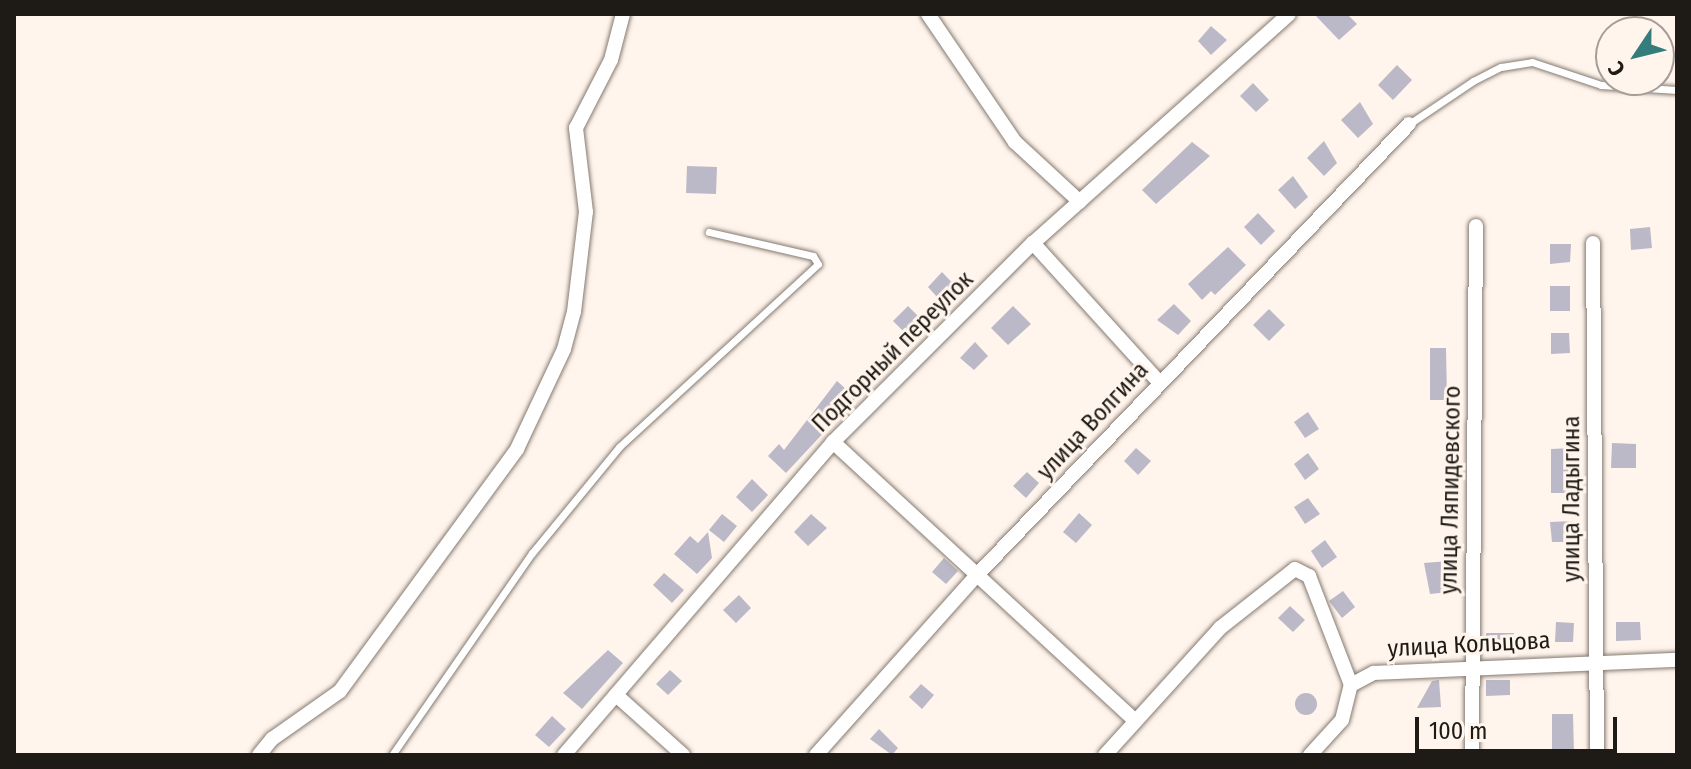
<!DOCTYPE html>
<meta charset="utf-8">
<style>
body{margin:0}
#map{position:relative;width:1691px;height:769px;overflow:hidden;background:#fff5ec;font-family:"Fira Sans Condensed",sans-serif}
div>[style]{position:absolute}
.building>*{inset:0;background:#bbb9c7}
.round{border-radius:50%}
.roads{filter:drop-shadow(0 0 2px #857a71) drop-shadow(0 0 2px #857a71)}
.lane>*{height:7px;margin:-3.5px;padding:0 3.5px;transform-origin:3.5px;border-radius:3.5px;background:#fff}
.street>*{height:14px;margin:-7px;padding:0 7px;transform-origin:7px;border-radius:7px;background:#fff}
span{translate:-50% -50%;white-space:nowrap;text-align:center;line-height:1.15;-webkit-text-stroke:6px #fff5ec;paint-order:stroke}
.street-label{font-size:24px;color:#1e1a16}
.frame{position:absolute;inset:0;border:16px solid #1e1a16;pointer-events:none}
.north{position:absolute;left:1595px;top:16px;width:80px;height:80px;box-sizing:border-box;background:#fff5ec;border:2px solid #a59d96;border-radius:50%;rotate:235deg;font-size:22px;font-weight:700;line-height:32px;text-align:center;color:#1e1a16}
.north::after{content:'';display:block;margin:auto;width:28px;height:36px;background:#347d7d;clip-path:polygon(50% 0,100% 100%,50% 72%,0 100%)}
.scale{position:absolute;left:1415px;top:717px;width:202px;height:36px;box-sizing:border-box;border:4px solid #1e1a16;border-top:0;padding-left:10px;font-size:24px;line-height:28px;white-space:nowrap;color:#1e1a16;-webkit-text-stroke:6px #fff5ec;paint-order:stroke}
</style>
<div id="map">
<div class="building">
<i style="clip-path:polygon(1314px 14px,1347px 14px,1357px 24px,1339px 40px)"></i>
<i style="clip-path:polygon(1211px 26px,1227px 40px,1211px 55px,1198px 41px)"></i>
<i style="clip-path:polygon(1397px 65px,1412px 80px,1393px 100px,1378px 85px)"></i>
<i style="clip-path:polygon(1253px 83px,1269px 100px,1256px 112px,1240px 96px)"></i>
<i style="clip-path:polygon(1360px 102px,1373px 124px,1358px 138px,1341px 120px)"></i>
<i style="clip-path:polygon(1324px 141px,1337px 163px,1324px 176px,1307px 158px)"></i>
<i style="clip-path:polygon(1192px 142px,1210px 156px,1156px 204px,1142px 190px)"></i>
<i style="clip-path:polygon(687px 166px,717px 167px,716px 194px,686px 193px)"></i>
<i style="clip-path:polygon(1293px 176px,1308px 197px,1295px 209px,1278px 190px)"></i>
<i style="clip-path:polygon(1258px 213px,1275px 231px,1261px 245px,1244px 227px)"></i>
<i style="clip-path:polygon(1650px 227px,1652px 248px,1631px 250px,1630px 229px)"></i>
<i style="clip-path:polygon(1550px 244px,1571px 244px,1570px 262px,1550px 264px)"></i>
<i style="clip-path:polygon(1228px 247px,1246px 265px,1215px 295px,1211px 291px,1202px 300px,1188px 284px)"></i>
<i style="clip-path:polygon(942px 272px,961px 292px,946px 307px,928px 287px)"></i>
<i style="clip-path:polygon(1550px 286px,1570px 286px,1570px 311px,1550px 311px)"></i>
<i style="clip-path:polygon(1174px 304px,1191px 321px,1178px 335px,1157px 320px)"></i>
<i style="clip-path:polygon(908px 306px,927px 325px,912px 340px,893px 321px)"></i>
<i style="clip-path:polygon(1013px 306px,1031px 324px,1008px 345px,991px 328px)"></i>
<i style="clip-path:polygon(1269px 309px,1285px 325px,1269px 341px,1253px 325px)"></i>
<i style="clip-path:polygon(1551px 333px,1569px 333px,1570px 353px,1551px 354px)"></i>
<i style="clip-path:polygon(975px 342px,988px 356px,974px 370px,960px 358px)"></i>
<i style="clip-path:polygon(1430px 348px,1446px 348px,1447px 400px,1430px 400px)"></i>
<i style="clip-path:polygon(837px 381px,856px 398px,786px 473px,768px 456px,779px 444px,784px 450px)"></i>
<i style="clip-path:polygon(1308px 412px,1319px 429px,1305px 438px,1294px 422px)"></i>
<i style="clip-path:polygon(1612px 443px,1636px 444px,1636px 468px,1611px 468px)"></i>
<i style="clip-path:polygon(1136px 448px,1151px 461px,1138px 475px,1124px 461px)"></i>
<i style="clip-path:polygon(1572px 448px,1568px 493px,1551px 493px,1551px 449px)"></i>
<i style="clip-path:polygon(1308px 453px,1319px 469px,1305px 480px,1294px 464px)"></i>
<i style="clip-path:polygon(1027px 472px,1039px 483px,1026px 498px,1013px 486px)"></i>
<i style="clip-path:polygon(752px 479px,768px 495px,752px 512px,736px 497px)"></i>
<i style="clip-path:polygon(1308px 498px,1320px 514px,1305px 524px,1294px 507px)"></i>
<i style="clip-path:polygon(1079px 513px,1092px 525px,1076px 543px,1063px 532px)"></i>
<i style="clip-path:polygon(722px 514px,737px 526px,724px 542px,709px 530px)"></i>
<i style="clip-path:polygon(811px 514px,827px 528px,808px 546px,794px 532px)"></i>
<i style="clip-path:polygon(1572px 521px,1571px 542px,1552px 542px,1550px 522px)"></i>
<i style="clip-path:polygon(708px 532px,712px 558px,697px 574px,674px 554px,690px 536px,698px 543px)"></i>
<i style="clip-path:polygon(1325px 540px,1337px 557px,1322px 568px,1311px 551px)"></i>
<i style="clip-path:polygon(944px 558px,958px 571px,946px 584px,932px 572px)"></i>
<i style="clip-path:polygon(1449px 561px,1449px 592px,1430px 594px,1424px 563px)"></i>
<i style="clip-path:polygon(664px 573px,684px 590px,672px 603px,653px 585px)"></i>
<i style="clip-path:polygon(1343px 591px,1355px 607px,1342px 618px,1329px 601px)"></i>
<i style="clip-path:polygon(739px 595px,751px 608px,736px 623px,723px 610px)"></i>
<i style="clip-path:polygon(1290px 606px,1305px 620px,1293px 632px,1278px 618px)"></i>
<i style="clip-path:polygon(1556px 622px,1574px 623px,1573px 642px,1555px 642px)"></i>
<i style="clip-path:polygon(1616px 622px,1640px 622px,1641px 640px,1616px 641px)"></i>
<i style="clip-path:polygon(1486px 633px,1514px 633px,1514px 645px,1486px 646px)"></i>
<i style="clip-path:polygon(608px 650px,623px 663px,582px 709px,563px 693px)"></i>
<i style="clip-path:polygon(670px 670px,682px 681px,668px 695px,656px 684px)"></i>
<i style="clip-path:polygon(1439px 680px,1441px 707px,1417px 708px,1432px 681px)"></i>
<i style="clip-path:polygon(1486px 680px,1510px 680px,1510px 695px,1486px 696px)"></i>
<i style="clip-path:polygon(921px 684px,934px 695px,922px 709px,909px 697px)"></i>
<i class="round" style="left:1295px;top:693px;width:22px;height:22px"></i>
<i style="clip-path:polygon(1552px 714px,1573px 714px,1574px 754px,1552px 753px)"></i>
<i style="clip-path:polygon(552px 716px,566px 729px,549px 747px,535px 735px)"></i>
<i style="clip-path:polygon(879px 729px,898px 748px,892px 755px,870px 739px)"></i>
</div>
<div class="roads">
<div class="lane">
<i style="left:1409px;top:124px;width:77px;rotate:-33.9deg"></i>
<i style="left:1473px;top:81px;width:31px;rotate:-27deg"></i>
<i style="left:1501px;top:67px;width:31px;rotate:-9deg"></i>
<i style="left:1532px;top:62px;width:73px;rotate:18.4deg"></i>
<i style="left:1601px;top:85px;width:76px;rotate:3.8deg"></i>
<i style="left:392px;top:755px;width:246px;rotate:-55.3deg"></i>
<i style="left:532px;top:553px;width:137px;rotate:-50.6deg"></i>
<i style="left:619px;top:447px;width:270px;rotate:-42.6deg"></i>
<i style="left:818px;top:264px;width:9px;rotate:-122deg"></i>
<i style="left:813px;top:256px;width:107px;rotate:-167deg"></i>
</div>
<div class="street">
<i style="left:928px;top:14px;width:155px;rotate:55.8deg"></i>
<i style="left:1015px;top:142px;width:88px;rotate:42.7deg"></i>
<i style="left:1033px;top:243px;width:189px;rotate:47.8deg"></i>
<i style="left:1593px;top:243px;width:512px;rotate:89.55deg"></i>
<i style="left:833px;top:442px;width:411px;rotate:42.7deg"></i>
<i style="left:616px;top:695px;width:90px;rotate:41.8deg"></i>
<i style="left:259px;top:755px;width:21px;rotate:-51deg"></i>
<i style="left:272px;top:739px;width:83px;rotate:-35.2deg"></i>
<i style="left:340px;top:691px;width:300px;rotate:-53.8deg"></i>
<i style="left:517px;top:449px;width:110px;rotate:-64.8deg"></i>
<i style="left:564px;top:349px;width:38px;rotate:-75deg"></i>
<i style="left:574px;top:312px;width:101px;rotate:-83.2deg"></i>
<i style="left:586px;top:212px;width:85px;rotate:-96.8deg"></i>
<i style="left:576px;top:128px;width:76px;rotate:-62.8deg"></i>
<i style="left:611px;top:60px;width:48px;rotate:-75.4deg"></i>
<i style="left:564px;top:755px;width:413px;rotate:-49.3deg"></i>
<i style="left:833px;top:442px;width:282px;rotate:-44.9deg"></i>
<i style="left:1033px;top:243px;width:343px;rotate:-41.8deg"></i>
<i style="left:816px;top:755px;width:243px;rotate:-48.2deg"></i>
<i style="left:978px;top:574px;width:623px;rotate:-46.24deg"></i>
<i style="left:1105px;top:755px;width:171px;rotate:-47.8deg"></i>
<i style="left:1220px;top:628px;width:95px;rotate:-38.2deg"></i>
<i style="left:1295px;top:569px;width:16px;rotate:27deg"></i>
<i style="left:1309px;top:576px;width:117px;rotate:68.9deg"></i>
<i style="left:1310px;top:755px;width:47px;rotate:-47.6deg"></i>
<i style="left:1342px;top:720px;width:36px;rotate:-76deg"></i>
<i style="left:1351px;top:685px;width:26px;rotate:-28deg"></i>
<i style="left:1374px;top:673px;width:303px;rotate:-2.5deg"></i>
<i style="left:1472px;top:755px;width:529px;rotate:-89.57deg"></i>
</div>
</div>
<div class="street-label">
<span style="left:893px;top:352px;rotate:-45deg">Подгорный переулок</span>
<span style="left:1093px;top:421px;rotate:-47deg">улица Волгина</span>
<span style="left:1451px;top:490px;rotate:-89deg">улица Ляпидевского</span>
<span style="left:1572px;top:499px;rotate:-90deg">улица Ладыгина</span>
<span style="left:1469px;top:645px;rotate:-3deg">улица Кольцова</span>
</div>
<div class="frame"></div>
<div class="north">С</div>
<div class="scale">100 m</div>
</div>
